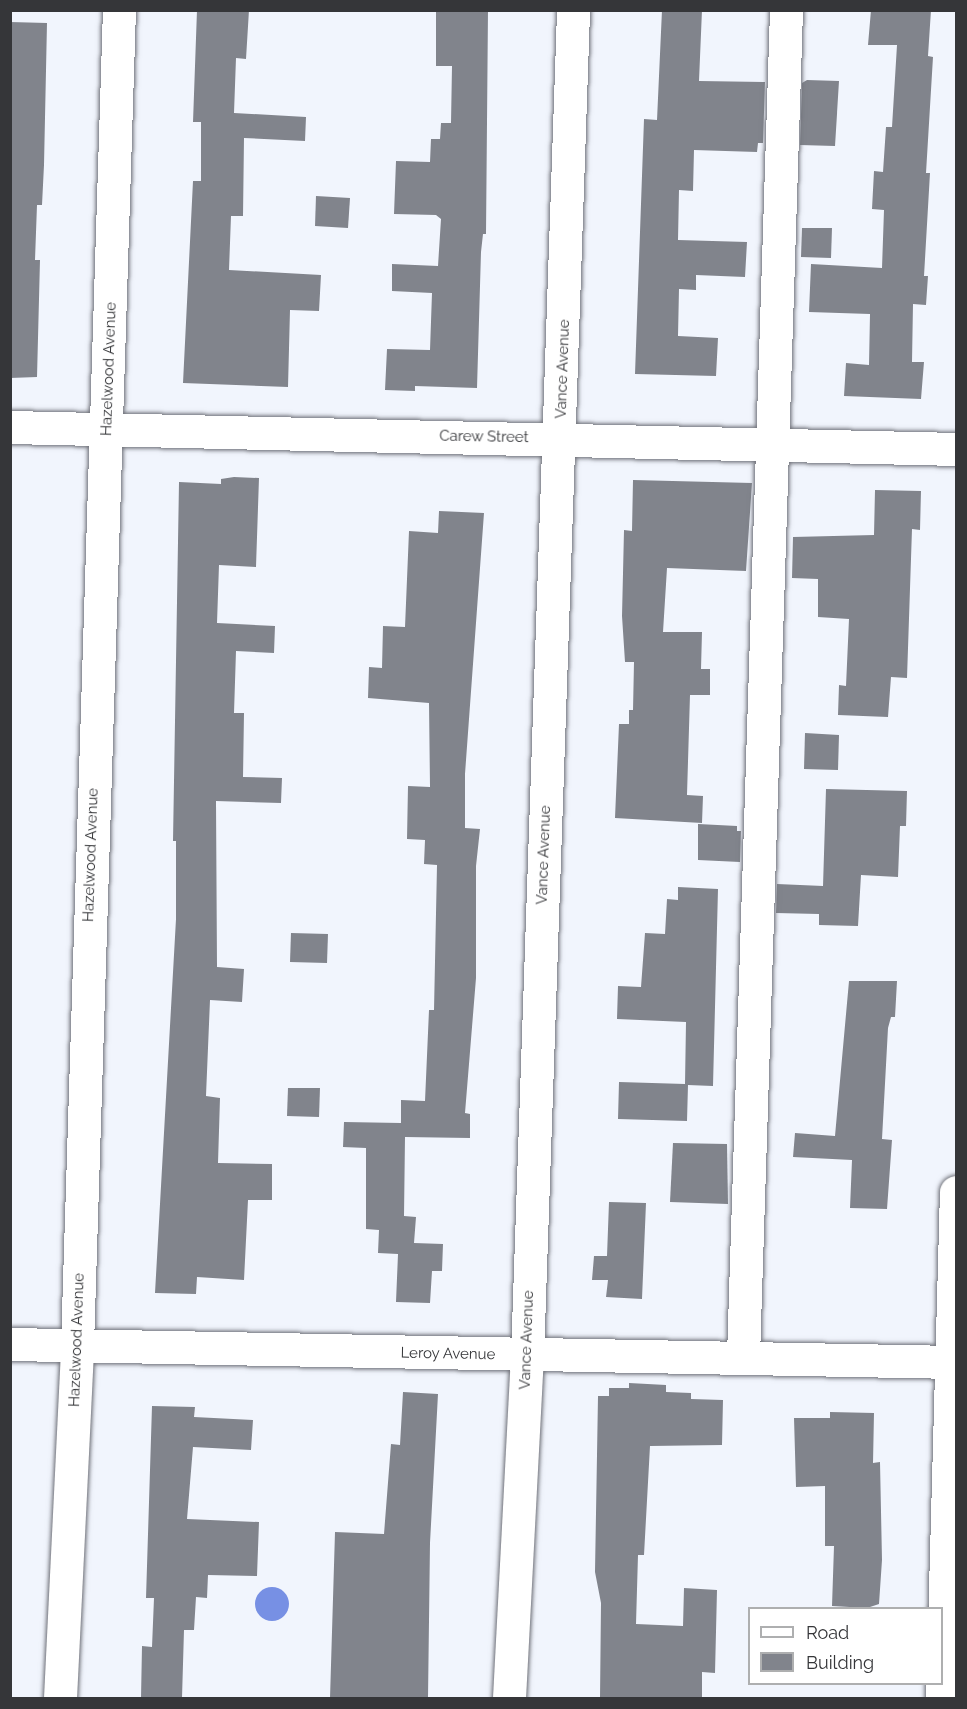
<!DOCTYPE html>
<style>
body{margin:0}
#map{position:relative;width:967px;height:1709px;overflow:hidden;background:#f1f5fd;font-family:Raleway,sans-serif}
div>[style]{position:absolute}
.water>*{inset:0;background:#7790e4}
.round{border-radius:50%}
.building>*{inset:0;background:#81848c}
.roads{filter:drop-shadow(0 0 2px #70727a) drop-shadow(0 0 2px #70727a)}
.minor>*{height:33px;margin:-16.5px;padding:0 16.5px;transform-origin:16.5px;border-radius:16.5px;background:#fff}
span{translate:-50% -50%;white-space:nowrap;text-align:center;line-height:1.15;-webkit-text-stroke:5px #fff;paint-order:stroke}
.street-label{font-size:15px;color:#353639}
.frame{position:absolute;inset:0;border:12px solid #353639;pointer-events:none}
.legend{position:absolute;left:748px;top:1607px;width:195px;height:78px;box-sizing:border-box;background:#fff;border:2px solid #aeafb0;margin:0;padding:8px 10px;list-style:none;font-size:18px;color:#353639}
.legend li{display:flex;align-items:center;gap:12px;height:30px}
.legend b{width:30px;border:2px solid #aeafb0}
</style>
<div id="map">
<div class="water">
<i class="round" style="left:255px;top:1587px;width:34px;height:34px"></i>
</div>
<div class="building">
<i style="clip-path:polygon(197px 10px,249px 10px,246px 59px,236px 58px,234px 113px,306px 117px,305px 141px,244px 138px,243px 216px,231px 216px,229px 270px,321px 275px,319px 311px,290px 310px,288px 387px,183px 383px,193px 181px,201px 181px,201px 122px,193px 122px)"></i>
<i style="clip-path:polygon(436px 10px,488px 10px,486px 234px,483px 234px,481px 252px,477px 388px,415px 386px,415px 391px,385px 390px,387px 349px,430px 350px,432px 293px,392px 291px,392px 264px,438px 266px,441px 219px,436px 215px,394px 214px,396px 161px,430px 162px,431px 139px,440px 139px,441px 123px,451px 123px,452px 66px,436px 66px)"></i>
<i style="clip-path:polygon(662px 10px,702px 10px,699px 81px,765px 82px,763px 143px,758px 143px,757px 152px,694px 150px,693px 191px,679px 190px,678px 240px,747px 242px,745px 277px,696px 275px,696px 290px,679px 289px,678px 336px,718px 338px,716px 376px,635px 374px,644px 119px,657px 120px)"></i>
<i style="clip-path:polygon(871px 10px,931px 10px,928px 56px,933px 57px,926px 173px,930px 173px,924px 276px,928px 276px,926px 305px,913px 304px,912px 362px,924px 362px,921px 399px,844px 396px,846px 363px,869px 365px,870px 314px,809px 312px,811px 264px,882px 268px,884px 210px,872px 209px,874px 171px,883px 172px,886px 127px,892px 127px,897px 45px,868px 45px)"></i>
<i style="clip-path:polygon(10px 22px,47px 23px,44px 165px,42px 205px,37px 205px,35px 260px,40px 260px,37px 377px,10px 378px)"></i>
<i style="clip-path:polygon(807px 80px,839px 81px,835px 146px,800px 145px,802px 83px)"></i>
<i style="clip-path:polygon(316px 196px,350px 198px,348px 228px,315px 226px)"></i>
<i style="clip-path:polygon(802px 228px,832px 228px,831px 258px,801px 257px)"></i>
<i style="clip-path:polygon(234px 477px,259px 478px,256px 567px,219px 565px,217px 623px,275px 626px,274px 653px,236px 651px,234px 713px,244px 713px,243px 777px,282px 778px,281px 803px,216px 801px,217px 967px,244px 969px,242px 1002px,210px 1000px,206px 1096px,220px 1098px,218px 1163px,272px 1164px,272px 1200px,248px 1200px,244px 1280px,197px 1277px,196px 1294px,155px 1293px,176px 919px,176px 841px,173px 841px,179px 482px,221px 484px,221px 479px)"></i>
<i style="clip-path:polygon(633px 480px,752px 483px,746px 571px,667px 568px,663px 632px,702px 632px,701px 669px,710px 669px,710px 695px,690px 695px,687px 795px,703px 796px,702px 823px,615px 818px,619px 724px,629px 724px,629px 710px,633px 710px,634px 662px,625px 662px,622px 616px,624px 530px,632px 531px)"></i>
<i style="clip-path:polygon(875px 490px,921px 491px,920px 530px,912px 529px,907px 678px,891px 677px,888px 717px,838px 715px,839px 685px,846px 686px,849px 619px,818px 617px,818px 579px,792px 578px,793px 537px,874px 535px)"></i>
<i style="clip-path:polygon(439px 511px,484px 513px,465px 774px,465px 828px,480px 829px,476px 866px,476px 978px,465px 1113px,470px 1114px,470px 1138px,405px 1137px,404px 1216px,416px 1217px,414px 1243px,443px 1244px,442px 1271px,432px 1271px,430px 1303px,396px 1302px,398px 1254px,378px 1253px,379px 1230px,366px 1229px,366px 1148px,343px 1147px,344px 1122px,401px 1123px,401px 1100px,425px 1101px,429px 1010px,434px 1010px,437px 865px,424px 864px,425px 840px,407px 839px,408px 786px,430px 787px,429px 703px,368px 698px,369px 667px,382px 668px,383px 626px,405px 627px,409px 531px,438px 533px)"></i>
<i style="clip-path:polygon(805px 733px,839px 735px,838px 770px,804px 769px)"></i>
<i style="clip-path:polygon(826px 789px,907px 791px,906px 826px,900px 826px,898px 877px,861px 875px,858px 926px,819px 925px,819px 914px,776px 913px,777px 884px,823px 886px)"></i>
<i style="clip-path:polygon(698px 824px,737px 826px,737px 831px,741px 831px,740px 862px,698px 860px)"></i>
<i style="clip-path:polygon(678px 887px,718px 889px,713px 1086px,688px 1085px,687px 1121px,618px 1119px,619px 1082px,685px 1084px,686px 1022px,617px 1019px,618px 986px,641px 987px,645px 933px,665px 934px,667px 899px,678px 900px)"></i>
<i style="clip-path:polygon(291px 933px,328px 934px,327px 963px,290px 962px)"></i>
<i style="clip-path:polygon(849px 981px,897px 981px,895px 1017px,891px 1017px,888px 1028px,882px 1139px,892px 1140px,887px 1209px,850px 1208px,852px 1160px,793px 1157px,795px 1133px,835px 1136px)"></i>
<i style="clip-path:polygon(288px 1088px,320px 1088px,319px 1117px,287px 1116px)"></i>
<i style="clip-path:polygon(673px 1143px,727px 1144px,728px 1204px,670px 1202px)"></i>
<i style="clip-path:polygon(609px 1202px,646px 1203px,642px 1299px,606px 1297px,608px 1280px,592px 1280px,594px 1256px,607px 1256px)"></i>
<i style="clip-path:polygon(629px 1383px,666px 1385px,666px 1392px,691px 1393px,691px 1399px,723px 1400px,722px 1445px,650px 1446px,644px 1555px,638px 1555px,636px 1624px,683px 1626px,684px 1588px,717px 1590px,715px 1673px,702px 1672px,702px 1698px,600px 1698px,601px 1603px,595px 1572px,598px 1396px,609px 1396px,609px 1388px,629px 1388px)"></i>
<i style="clip-path:polygon(403px 1392px,438px 1394px,430px 1543px,428px 1698px,330px 1698px,335px 1532px,384px 1534px,391px 1444px,400px 1445px)"></i>
<i style="clip-path:polygon(152px 1406px,195px 1407px,194px 1417px,253px 1420px,251px 1450px,193px 1447px,187px 1519px,259px 1522px,257px 1576px,208px 1575px,207px 1598px,196px 1597px,194px 1630px,184px 1630px,182px 1698px,141px 1698px,142px 1646px,152px 1647px,154px 1598px,146px 1598px)"></i>
<i style="clip-path:polygon(830px 1412px,874px 1413px,873px 1463px,880px 1462px,882px 1560px,879px 1604px,867px 1608px,832px 1606px,834px 1546px,825px 1546px,825px 1486px,796px 1487px,794px 1418px,830px 1418px)"></i>
</div>
<div class="roads">
<div class="minor">
<i style="left:10px;top:427px;width:946px;rotate:1.33deg"></i>
<i style="left:10px;top:1344px;width:946px;rotate:1.09deg"></i>
<i style="left:743px;top:1356px;width:1347px;rotate:-88.17deg"></i>
<i style="left:60px;top:1698px;width:353px;rotate:-87.2deg"></i>
<i style="left:77px;top:1345px;width:1336px;rotate:-88.2deg"></i>
<i style="left:509px;top:1698px;width:342px;rotate:-87deg"></i>
<i style="left:527px;top:1356px;width:1347px;rotate:-88.04deg"></i>
<i style="left:942px;top:1698px;width:506px;rotate:-88.42deg"></i>
</div>
</div>
<div class="street-label">
<span style="left:109px;top:369px;rotate:-88deg">Hazelwood Avenue</span>
<span style="left:563px;top:369px;rotate:-88deg">Vance Avenue</span>
<span style="left:484px;top:437px;rotate:1deg">Carew Street</span>
<span style="left:91px;top:855px;rotate:-88deg">Hazelwood Avenue</span>
<span style="left:544px;top:855px;rotate:-88deg">Vance Avenue</span>
<span style="left:77px;top:1340px;rotate:-88deg">Hazelwood Avenue</span>
<span style="left:527px;top:1340px;rotate:-88deg">Vance Avenue</span>
<span style="left:448px;top:1354px;rotate:1deg">Leroy Avenue</span>
</div>
<div class="frame"></div>
<ul class="legend">
<li><b style="height:8px;background:#fff"></b>Road</li>
<li><b style="height:16px;background:#81848c"></b>Building</li>
</ul>
</div>
